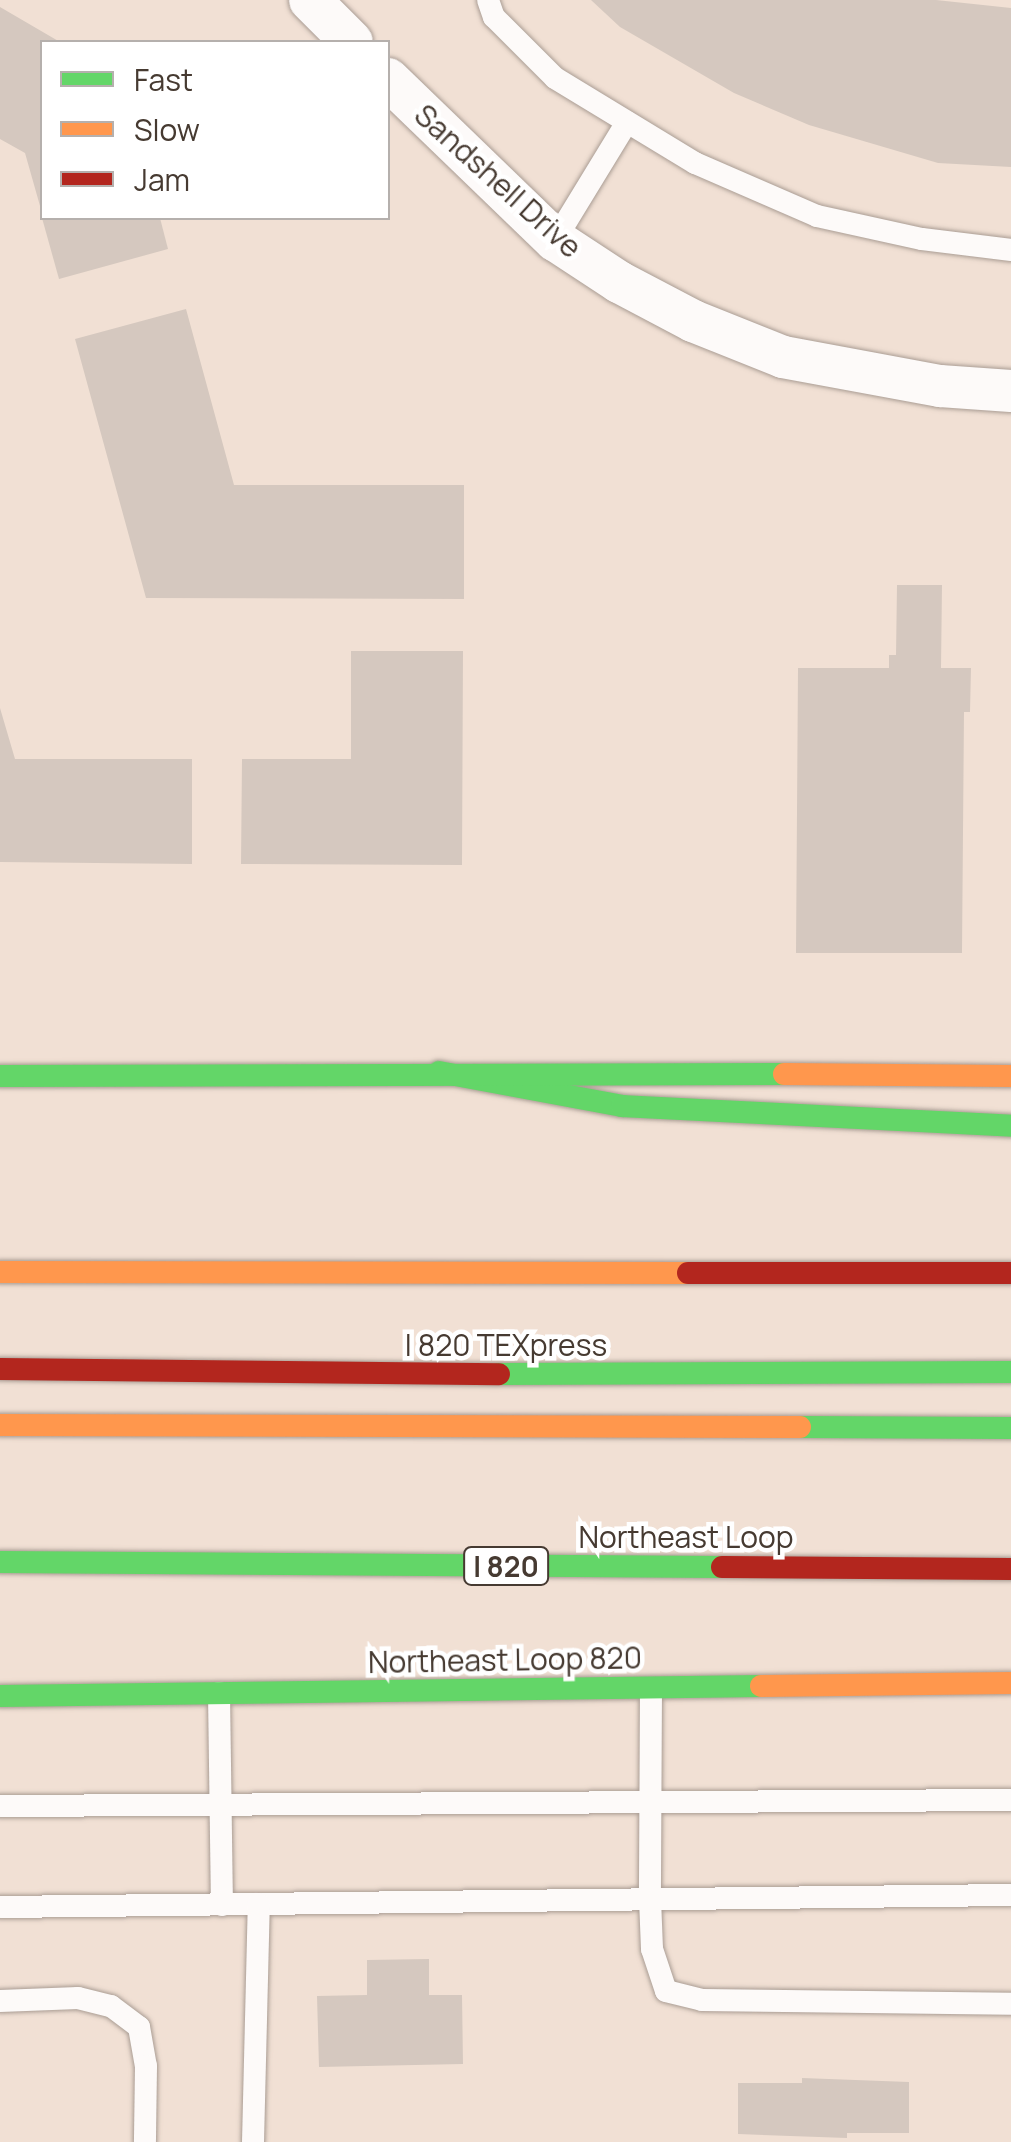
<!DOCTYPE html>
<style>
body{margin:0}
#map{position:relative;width:1011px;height:2142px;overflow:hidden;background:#f1e0d4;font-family:Manrope,sans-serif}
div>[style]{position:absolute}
.building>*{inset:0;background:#d5c8bf}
.roads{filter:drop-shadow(0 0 2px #aa9d94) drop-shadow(0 0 2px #aa9d94)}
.lane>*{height:22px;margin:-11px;padding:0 11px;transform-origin:11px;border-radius:11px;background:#fdfaf9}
.street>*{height:42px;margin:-21px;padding:0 21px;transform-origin:21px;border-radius:21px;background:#fdfaf9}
.fast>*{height:22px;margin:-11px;padding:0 11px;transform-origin:11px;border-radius:11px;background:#63d668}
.slow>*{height:22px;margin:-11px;padding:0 11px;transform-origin:11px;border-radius:11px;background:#ff974d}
.jam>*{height:22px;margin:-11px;padding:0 11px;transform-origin:11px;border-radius:11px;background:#b3261e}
span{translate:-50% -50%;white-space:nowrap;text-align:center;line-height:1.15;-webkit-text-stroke:9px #fff;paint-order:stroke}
.shield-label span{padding:2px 8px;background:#fff;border:2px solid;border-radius:8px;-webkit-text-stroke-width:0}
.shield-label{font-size:28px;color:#463a31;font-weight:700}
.street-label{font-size:30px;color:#463a31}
.legend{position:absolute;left:40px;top:40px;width:350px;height:180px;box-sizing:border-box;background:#fff;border:2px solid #b5b0ad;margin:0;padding:12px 18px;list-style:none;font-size:30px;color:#463a31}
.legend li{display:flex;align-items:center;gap:20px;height:50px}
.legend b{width:50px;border:2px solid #b5b0ad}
</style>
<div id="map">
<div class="building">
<i style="clip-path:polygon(591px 0,936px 0,1011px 8px,1011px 167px,938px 163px,809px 125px,734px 93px,620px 27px)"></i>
<i style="clip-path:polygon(0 7px,60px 42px,42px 42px,42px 213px,25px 153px,0 139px)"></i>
<i style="clip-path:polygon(42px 218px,160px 218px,168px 249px,59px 279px)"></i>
<i style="clip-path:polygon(186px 309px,234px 485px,464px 485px,464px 599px,146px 598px,75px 339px)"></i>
<i style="clip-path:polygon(897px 585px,942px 585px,941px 668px,971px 668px,970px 712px,964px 712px,962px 953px,796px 953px,798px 668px,889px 668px,889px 655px,896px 655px)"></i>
<i style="clip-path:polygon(351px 651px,463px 651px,462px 865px,241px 864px,242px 759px,351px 759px)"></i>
<i style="clip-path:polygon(0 708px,15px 759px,192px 759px,192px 864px,0 862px)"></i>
<i style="clip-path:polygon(429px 1959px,429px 1995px,462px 1995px,463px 2064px,319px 2067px,317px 1996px,367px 1995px,367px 1960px)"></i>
<i style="clip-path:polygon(802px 2078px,909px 2082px,909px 2133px,847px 2133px,847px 2138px,738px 2134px,738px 2083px,802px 2083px)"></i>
</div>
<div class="roads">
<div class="lane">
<i style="left:488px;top:0;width:18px;rotate:71deg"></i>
<i style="left:494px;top:17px;width:86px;rotate:45deg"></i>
<i style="left:555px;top:78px;width:164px;rotate:31.3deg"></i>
<i style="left:695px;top:163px;width:133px;rotate:23.5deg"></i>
<i style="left:817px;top:216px;width:107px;rotate:12.4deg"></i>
<i style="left:922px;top:239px;width:90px;rotate:7deg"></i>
<i style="left:555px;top:240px;width:138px;rotate:-58.6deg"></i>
<i style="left:651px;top:1688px;width:211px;rotate:90.3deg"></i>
<i style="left:650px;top:1899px;width:50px;rotate:87.7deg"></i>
<i style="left:652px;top:1949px;width:44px;rotate:71.6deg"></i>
<i style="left:666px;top:1991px;width:37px;rotate:14deg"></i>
<i style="left:702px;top:2000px;width:309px;rotate:0.7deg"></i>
<i style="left:219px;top:1693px;width:212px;rotate:89.2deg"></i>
<i style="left:0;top:1806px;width:1011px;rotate:-0.34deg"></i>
<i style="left:0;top:1907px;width:1011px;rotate:-0.68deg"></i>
<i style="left:0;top:2001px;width:78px;rotate:-2.2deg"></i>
<i style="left:78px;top:1998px;width:34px;rotate:14deg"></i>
<i style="left:111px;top:2006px;width:35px;rotate:37deg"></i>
<i style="left:139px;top:2027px;width:40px;rotate:80deg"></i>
<i style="left:146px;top:2066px;width:76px;rotate:90.8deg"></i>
<i style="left:253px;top:2142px;width:238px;rotate:-88.6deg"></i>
</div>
<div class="street">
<i style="left:310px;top:0;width:59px;rotate:45deg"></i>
<i style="left:388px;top:79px;width:232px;rotate:44deg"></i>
<i style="left:555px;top:240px;width:77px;rotate:33.3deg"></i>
<i style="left:619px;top:282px;width:84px;rotate:27.8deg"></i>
<i style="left:693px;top:321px;width:97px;rotate:21.8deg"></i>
<i style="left:783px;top:357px;width:160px;rotate:10.5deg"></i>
<i style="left:940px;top:386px;width:71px;rotate:4deg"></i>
</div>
<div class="fast">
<i style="left:439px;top:1072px;width:186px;rotate:10.5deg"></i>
<i style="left:622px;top:1106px;width:390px;rotate:2.9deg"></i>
<i style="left:0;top:1076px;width:784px;rotate:-0.15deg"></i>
<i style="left:499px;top:1374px;width:512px;rotate:-0.22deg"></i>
<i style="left:800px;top:1427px;width:211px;rotate:0.3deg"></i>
<i style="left:0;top:1562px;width:722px;rotate:0.4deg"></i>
<i style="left:0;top:1696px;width:761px;rotate:-0.75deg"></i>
</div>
<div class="slow">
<i style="left:784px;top:1074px;width:227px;rotate:0.5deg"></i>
<i style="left:0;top:1272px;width:688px;rotate:0.08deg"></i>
<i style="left:0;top:1425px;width:800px;rotate:0.14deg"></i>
<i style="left:761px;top:1686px;width:250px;rotate:-0.7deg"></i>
</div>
<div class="jam">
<i style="left:688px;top:1273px;width:323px"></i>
<i style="left:0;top:1369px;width:499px;rotate:0.6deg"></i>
<i style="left:722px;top:1567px;width:289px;rotate:0.4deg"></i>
</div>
</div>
<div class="shield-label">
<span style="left:506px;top:1566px">I 820</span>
</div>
<div class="street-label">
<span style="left:498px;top:181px;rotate:42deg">Sandshell Drive</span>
<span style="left:506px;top:1345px">I 820 TEXpress</span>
<span style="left:686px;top:1537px">Northeast Loop</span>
<span style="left:505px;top:1660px;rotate:-1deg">Northeast Loop 820</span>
</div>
<ul class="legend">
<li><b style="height:12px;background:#63d668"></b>Fast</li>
<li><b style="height:12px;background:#ff974d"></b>Slow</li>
<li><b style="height:12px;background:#b3261e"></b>Jam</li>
</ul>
</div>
